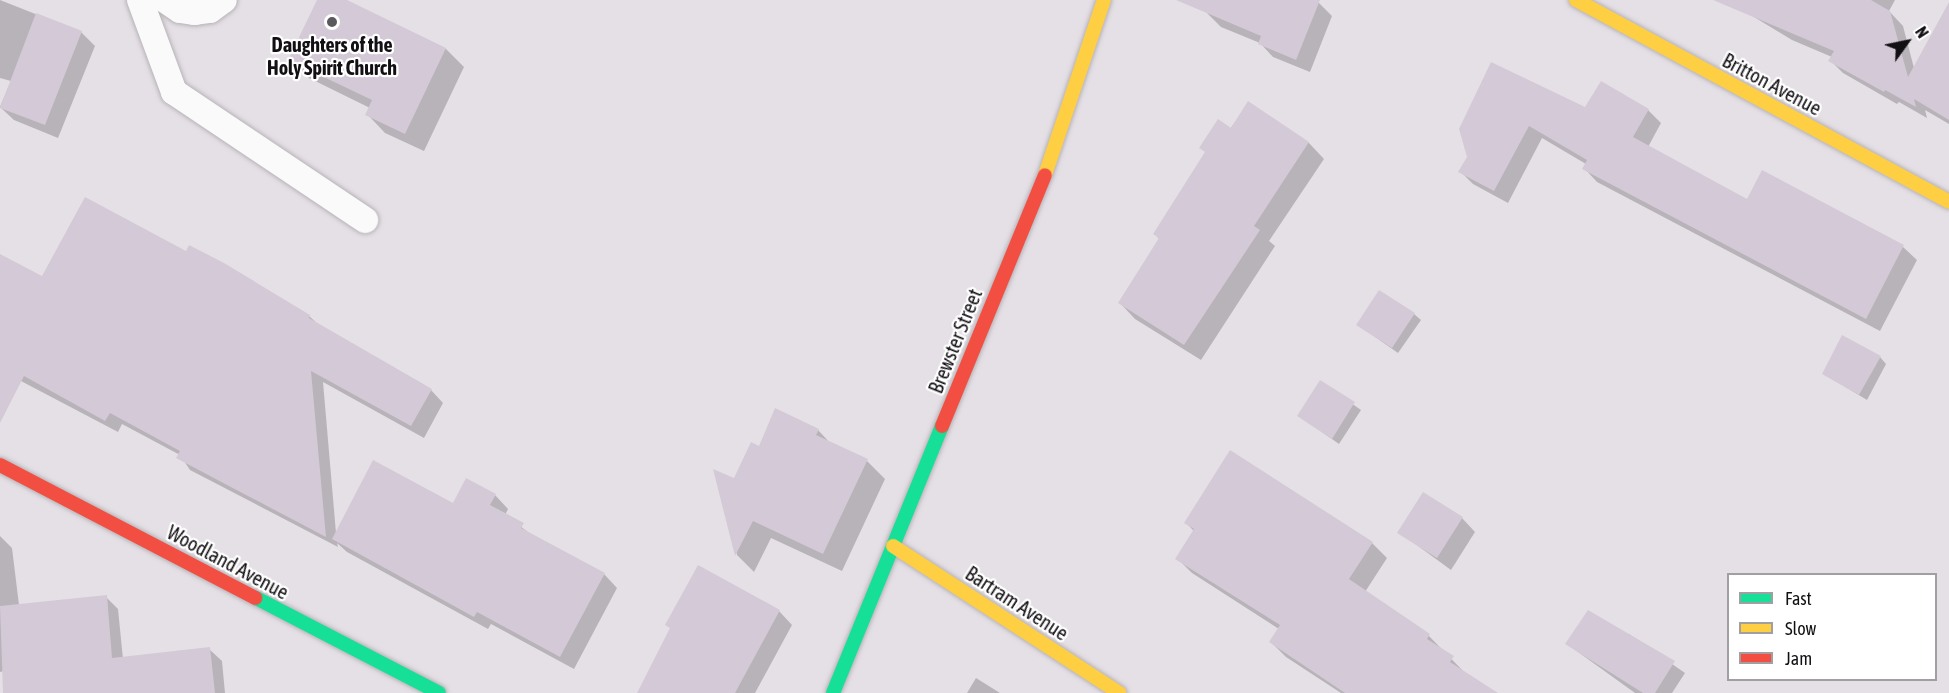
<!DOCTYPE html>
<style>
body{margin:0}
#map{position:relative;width:1949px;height:693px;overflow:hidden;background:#e5e0e6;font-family:"Asap Condensed",sans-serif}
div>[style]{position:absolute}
.shadow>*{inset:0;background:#0003}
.building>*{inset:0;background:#d4c9d6}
.roads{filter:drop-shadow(0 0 2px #b7b3b7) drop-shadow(0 0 2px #b7b3b7)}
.lane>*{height:26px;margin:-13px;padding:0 13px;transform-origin:13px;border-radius:13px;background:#fbfafb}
.fast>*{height:14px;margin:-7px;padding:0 7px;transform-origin:7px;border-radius:7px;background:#16e098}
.slow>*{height:14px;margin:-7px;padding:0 7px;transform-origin:7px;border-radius:7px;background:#ffcf43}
.jam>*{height:14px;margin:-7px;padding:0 7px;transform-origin:7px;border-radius:7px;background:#f24e42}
.dots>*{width:16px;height:16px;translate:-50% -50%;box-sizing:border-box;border:3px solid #fff;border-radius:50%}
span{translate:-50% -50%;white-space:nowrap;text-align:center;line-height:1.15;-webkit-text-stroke:4.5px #fff;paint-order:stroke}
.poi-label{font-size:20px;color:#131014;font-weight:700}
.street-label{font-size:20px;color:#131014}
.legend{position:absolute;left:1727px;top:573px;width:210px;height:108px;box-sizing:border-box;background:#fff;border:2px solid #a19fa1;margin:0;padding:8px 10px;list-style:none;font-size:18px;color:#131014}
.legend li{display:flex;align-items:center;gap:12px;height:30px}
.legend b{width:30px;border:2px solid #a19fa1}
.north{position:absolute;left:1877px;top:12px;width:60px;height:60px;-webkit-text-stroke:4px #fff;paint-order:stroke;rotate:57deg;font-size:16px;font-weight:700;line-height:24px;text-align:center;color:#131014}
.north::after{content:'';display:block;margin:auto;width:21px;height:27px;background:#131014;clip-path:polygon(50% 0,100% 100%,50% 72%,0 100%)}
</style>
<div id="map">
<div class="shadow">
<i style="clip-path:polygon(0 0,81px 32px,95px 46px,58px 138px,14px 120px,0 107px,11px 81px,0 78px)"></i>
<i style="clip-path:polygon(319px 0,343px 0,446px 49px,464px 67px,424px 151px,385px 133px,367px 114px,370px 108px,309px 78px,290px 60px)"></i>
<i style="clip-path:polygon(1213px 0,1319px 3px,1332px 16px,1310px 72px,1273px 57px,1260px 43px,1221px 27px,1207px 13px)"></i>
<i style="clip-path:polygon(1726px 0,1895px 0,1889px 11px,1903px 26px,1914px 68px,1949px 8px,1949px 124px,1925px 110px,1927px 118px,1899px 102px,1897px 104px,1843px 73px,1830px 60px,1832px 57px,1792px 40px)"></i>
<i style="clip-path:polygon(1248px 104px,1309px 143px,1324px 159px,1269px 241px,1275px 246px,1201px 360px,1135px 319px,1120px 303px,1160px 240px,1155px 234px)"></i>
<i style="clip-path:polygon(1586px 109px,1648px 110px,1661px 123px,1648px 147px,1747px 201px,1763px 172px,1903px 247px,1917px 260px,1880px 331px,1597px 182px,1584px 168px,1586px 164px,1542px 138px,1508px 203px,1473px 184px,1460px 171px,1468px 157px,1461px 129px)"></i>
<i style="clip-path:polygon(0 276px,43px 278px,309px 316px,320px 326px,431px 390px,443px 403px,424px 438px,323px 382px,336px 533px,495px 495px,508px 509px,505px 515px,536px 538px,604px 574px,617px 588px,574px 669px,491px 624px,488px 629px,347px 552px,337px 543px,338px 547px,190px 470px,180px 455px,122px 424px,118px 432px,0 370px)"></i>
<i style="clip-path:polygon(1414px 314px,1421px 320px,1398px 353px,1358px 325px)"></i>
<i style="clip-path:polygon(1880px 357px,1886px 364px,1867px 400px,1824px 374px)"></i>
<i style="clip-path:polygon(1321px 382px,1361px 410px,1339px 444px,1299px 416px)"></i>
<i style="clip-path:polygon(818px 430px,832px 445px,867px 461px,885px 479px,842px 571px,771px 538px,754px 572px,737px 555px,715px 471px,734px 480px,759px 448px)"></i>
<i style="clip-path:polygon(1462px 518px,1475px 532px,1451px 570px,1399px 532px)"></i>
<i style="clip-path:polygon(1186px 523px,1372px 543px,1387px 558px,1365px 592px,1429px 636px,1466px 674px,1495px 693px,1341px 693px,1286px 657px,1271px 642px,1279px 629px,1192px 573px,1177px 558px,1194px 531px)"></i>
<i style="clip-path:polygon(0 536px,12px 548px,19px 605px,106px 597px,118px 609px,123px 659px,209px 649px,222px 661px,225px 693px,5px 693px,4px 671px,0 672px)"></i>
<i style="clip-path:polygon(779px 611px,792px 625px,755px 693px,638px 693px,671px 629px,667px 625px)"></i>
<i style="clip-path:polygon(1629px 634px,1685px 673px,1672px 693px,1635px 693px,1567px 644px,1627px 638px)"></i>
<i style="clip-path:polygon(976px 678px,1000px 693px,967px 693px)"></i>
</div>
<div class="building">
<i style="clip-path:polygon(317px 0,347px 0,446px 48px,405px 134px,365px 115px,372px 100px,288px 60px)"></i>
<i style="clip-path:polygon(1176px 0,1320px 0,1296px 60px,1258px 44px,1261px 36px)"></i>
<i style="clip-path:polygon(1713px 0,1871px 0,1890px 11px,1908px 77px,1949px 2px,1949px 120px,1914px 99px,1916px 107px,1885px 90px,1884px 92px,1828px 61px,1834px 51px)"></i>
<i style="clip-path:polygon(36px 13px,82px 31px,45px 125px,0 108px)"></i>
<i style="clip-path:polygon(1491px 62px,1585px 107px,1601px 81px,1649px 109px,1633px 137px,1747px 199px,1762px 170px,1904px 245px,1866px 319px,1582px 169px,1587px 160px,1529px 126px,1494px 191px,1458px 172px,1467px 157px,1459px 129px)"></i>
<i style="clip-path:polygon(1248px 101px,1309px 142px,1254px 226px,1260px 230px,1184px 345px,1118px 303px,1159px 238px,1153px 234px,1205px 152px,1199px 148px,1218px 119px,1231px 128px)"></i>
<i style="clip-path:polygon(85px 197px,186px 251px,189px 245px,224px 263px,310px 315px,309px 318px,432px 389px,411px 426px,311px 371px,326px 537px,176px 458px,180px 451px,110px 413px,105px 421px,24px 376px,0 423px,0 254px,42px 276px)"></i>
<i style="clip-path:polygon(1379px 290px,1415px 313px,1392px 348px,1356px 325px)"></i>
<i style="clip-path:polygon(1842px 335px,1881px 356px,1859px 395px,1822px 374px)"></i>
<i style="clip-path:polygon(1320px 380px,1355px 402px,1332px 439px,1297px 416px)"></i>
<i style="clip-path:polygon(775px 408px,819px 429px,816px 435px,868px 459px,823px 554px,753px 521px,735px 556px,713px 469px,734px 478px,751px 442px,759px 446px)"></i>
<i style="clip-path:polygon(1230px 450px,1373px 542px,1349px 579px,1430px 634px,1427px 639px,1454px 656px,1450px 662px,1498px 693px,1345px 693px,1269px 642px,1280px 625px,1175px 559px,1194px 529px,1184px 523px)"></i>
<i style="clip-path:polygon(373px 460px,453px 503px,466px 478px,496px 494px,490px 505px,524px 523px,521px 528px,605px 573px,560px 657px,477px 612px,474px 617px,332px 539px)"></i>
<i style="clip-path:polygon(1423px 492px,1463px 517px,1437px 558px,1397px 533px)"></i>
<i style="clip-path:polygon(698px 565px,780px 610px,735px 693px,637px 693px,670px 628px,665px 625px)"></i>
<i style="clip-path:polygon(107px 595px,112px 658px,210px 647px,215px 693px,3px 693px,0 606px)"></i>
<i style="clip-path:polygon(1588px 610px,1675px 661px,1655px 693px,1643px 693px,1565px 644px)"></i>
</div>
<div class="roads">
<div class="lane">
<i style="left:140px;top:0;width:98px;rotate:69.7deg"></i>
<i style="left:174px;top:92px;width:230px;rotate:33.8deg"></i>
<i style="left:165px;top:0;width:18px;rotate:34deg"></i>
<i style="left:180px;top:10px;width:15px;rotate:8deg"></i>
<i style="left:195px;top:12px;width:15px;rotate:-8deg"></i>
<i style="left:210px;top:10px;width:17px;rotate:-36deg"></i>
</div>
<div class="fast">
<i style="left:256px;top:598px;width:206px;rotate:27.4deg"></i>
<i style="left:833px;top:693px;width:288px;rotate:-67.8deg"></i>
</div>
<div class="slow">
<i style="left:1576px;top:0;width:424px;rotate:28.4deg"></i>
<i style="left:1045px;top:175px;width:185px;rotate:-71.4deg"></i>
<i style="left:893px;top:546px;width:270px;rotate:33deg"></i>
</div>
<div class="jam">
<i style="left:942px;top:426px;width:271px;rotate:-67.7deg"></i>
<i style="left:0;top:465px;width:288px;rotate:27.5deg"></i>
</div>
</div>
<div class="dots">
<i style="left:332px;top:22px;background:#5c595e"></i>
</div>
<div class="poi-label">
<span style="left:332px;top:56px">Daughters of the<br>Holy Spirit Church</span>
</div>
<div class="street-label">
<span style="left:1772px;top:84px;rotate:28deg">Britton Avenue</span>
<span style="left:955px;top:341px;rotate:-68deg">Brewster Street</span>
<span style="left:228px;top:562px;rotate:28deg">Woodland Avenue</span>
<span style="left:1017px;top:603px;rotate:33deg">Bartram Avenue</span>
</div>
<ul class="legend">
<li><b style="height:8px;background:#16e098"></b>Fast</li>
<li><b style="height:8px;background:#ffcf43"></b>Slow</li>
<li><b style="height:8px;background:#f24e42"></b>Jam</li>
</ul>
<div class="north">N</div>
</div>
